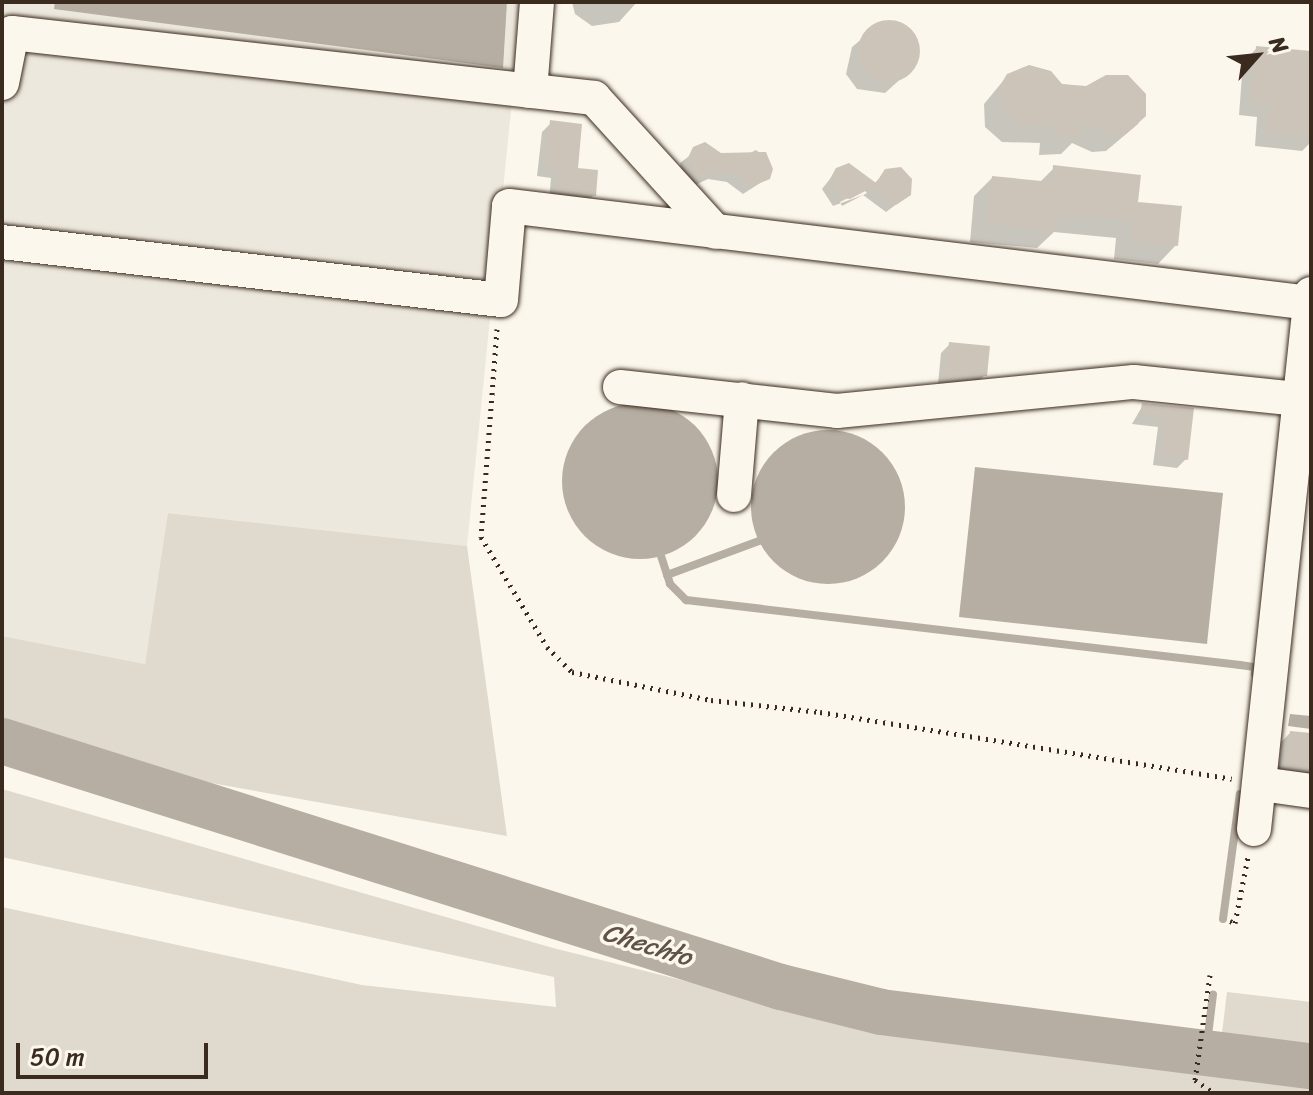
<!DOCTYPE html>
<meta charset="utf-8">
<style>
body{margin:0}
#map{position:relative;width:1313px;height:1095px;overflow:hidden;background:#fbf7ec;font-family:Sriracha,sans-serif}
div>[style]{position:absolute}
.built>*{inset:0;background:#ede8dd}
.green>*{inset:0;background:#dfd9ce}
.water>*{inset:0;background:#b6aea2}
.round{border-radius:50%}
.shadow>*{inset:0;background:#0003}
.stream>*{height:8px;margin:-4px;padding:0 4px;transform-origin:4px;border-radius:4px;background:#b6aea2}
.river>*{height:46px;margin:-23px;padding:0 23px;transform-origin:23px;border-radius:23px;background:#b6aea2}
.building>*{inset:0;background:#ccc4b9}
.path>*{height:5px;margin-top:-2.5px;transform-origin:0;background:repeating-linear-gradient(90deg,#3b2a1e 0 2px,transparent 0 8px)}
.roads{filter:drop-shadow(0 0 2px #3b2a1e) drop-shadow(0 0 2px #3b2a1e)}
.minor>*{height:34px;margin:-17px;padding:0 17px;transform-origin:17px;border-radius:17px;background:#fbf7ec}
span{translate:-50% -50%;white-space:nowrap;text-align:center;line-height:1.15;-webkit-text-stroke:7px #fbf7ec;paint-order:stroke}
.water-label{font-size:26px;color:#605246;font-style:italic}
.frame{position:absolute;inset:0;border:4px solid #3b2a1e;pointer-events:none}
.north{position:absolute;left:1217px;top:16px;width:80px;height:80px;-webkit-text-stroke:6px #fbf7ec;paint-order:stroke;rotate:63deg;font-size:22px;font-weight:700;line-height:32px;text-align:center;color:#3b2a1e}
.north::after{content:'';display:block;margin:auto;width:28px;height:36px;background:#3b2a1e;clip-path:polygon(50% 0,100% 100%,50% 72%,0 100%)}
.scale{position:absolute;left:16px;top:1043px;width:192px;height:36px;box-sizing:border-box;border:4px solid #3b2a1e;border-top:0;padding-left:10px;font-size:24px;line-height:28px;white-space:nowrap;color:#3b2a1e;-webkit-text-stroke:6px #fbf7ec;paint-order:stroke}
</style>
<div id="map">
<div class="built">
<i style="clip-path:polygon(2px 2px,522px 2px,467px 546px,169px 513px,145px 664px,2px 636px)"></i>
</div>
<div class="green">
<i style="clip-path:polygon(168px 513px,467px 546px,507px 836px,144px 771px,2px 725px,2px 636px,145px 664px)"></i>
<i style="clip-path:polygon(2px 789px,553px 948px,797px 1009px,892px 1030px,1311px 1086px,1311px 1093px,2px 1093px,2px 907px,362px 985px,556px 1007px,554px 977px,2px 857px)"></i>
<i style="clip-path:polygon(1227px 992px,1311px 1002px,1311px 1054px,1221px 1041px)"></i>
</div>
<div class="water">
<i style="clip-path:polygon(55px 2px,507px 2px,503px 68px,54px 9px)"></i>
<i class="round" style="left:562px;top:403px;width:156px;height:156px"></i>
<i class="round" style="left:751px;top:430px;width:154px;height:154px"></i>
<i style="clip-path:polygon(975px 467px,1223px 493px,1207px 644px,959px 617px)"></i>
<i style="clip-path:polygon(1290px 714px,1311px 716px,1311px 729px,1288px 726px)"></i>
<i style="clip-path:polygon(2px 725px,144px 771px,136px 796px,2px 753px)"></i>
</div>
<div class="shadow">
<i style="clip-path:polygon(572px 2px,637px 2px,619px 22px,592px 26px,575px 14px)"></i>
<i style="clip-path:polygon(882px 22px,909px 30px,918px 47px,915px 66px,885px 93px,857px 89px,846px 74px,852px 47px)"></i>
<i style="clip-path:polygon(1257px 48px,1311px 53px,1311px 142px,1302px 151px,1255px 146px,1257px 117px,1239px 115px,1243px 62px)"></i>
<i style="clip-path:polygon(1008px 75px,1086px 88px,1122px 76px,1144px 94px,1145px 110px,1138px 124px,1106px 151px,1092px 152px,1072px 143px,1061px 154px,1039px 155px,1040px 143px,1002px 142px,985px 127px,984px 104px)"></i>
<i style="clip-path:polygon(551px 123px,594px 195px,585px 204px,549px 200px,551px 178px,537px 176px,542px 132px)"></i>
<i style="clip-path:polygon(705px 144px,720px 155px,742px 157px,756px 150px,768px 159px,768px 178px,743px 194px,727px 182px,708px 179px,691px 187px,684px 183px,680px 163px)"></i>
<i style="clip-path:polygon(1054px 168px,1176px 245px,1158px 264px,1114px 259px,1116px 238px,1054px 232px,1037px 248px,970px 242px,974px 196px,992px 178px,1039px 183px)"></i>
<i style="clip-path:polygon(evenodd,837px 170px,874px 184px,886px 171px,910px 194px,886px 212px,863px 195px,833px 206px,822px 189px,837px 170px,864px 190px,867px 193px,842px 206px,840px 202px,864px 190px)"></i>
<i style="clip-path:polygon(950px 344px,985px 375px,976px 384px,938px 384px,941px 353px)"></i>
<i style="clip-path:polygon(1143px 405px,1192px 410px,1186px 459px,1177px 468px,1153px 465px,1158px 427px,1132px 424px)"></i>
<i style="clip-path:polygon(1290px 733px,1311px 735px,1311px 781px,1278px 776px,1281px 742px)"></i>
</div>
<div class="stream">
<i style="left:661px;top:556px;width:29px;rotate:72deg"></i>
<i style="left:670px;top:584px;width:23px;rotate:45deg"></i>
<i style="left:686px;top:600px;width:558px;rotate:6.69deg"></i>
<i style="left:1240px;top:665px;width:15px;rotate:8deg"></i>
<i style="left:1255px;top:667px;width:7px;rotate:90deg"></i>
<i style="left:667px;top:575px;width:98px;rotate:-20.3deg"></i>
<i style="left:1223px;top:919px;width:126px;rotate:-82.3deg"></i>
<i style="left:1206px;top:1052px;width:58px;rotate:-83.1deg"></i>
</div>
<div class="river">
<i style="left:2px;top:741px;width:817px;rotate:17.53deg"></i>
<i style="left:781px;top:987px;width:103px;rotate:14deg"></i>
<i style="left:881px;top:1012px;width:433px;rotate:7.2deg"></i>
</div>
<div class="building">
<i class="round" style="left:858px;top:20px;width:62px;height:62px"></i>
<i style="clip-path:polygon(1256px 46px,1311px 51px,1311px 137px,1267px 133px,1270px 104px,1251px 102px)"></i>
<i style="clip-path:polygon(1029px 65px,1051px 71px,1062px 84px,1086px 86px,1106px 75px,1128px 75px,1146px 94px,1146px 116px,1126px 134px,1111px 135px,1082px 122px,1081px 137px,1056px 138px,1057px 126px,1021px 125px,1003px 108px,1001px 84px,1007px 74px)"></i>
<i style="clip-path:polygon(550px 120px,582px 124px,578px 168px,598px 170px,596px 196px,557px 192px,559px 170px,545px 168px)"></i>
<i style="clip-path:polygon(705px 142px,721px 153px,766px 152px,773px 169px,770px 179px,753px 186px,736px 173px,718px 171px,700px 179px,687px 160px,693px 147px)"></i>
<i style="clip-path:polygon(849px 163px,876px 183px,885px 169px,901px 167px,912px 179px,911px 195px,896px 205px,887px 203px,873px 187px,850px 199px,842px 198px,830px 179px,836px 168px)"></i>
<i style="clip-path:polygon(1053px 165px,1141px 175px,1138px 202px,1182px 206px,1178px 246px,1132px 241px,1133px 221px,1059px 213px,1057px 231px,987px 224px,992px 176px,1052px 182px)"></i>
<i style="clip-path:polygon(949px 342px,990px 346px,987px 376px,946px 376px)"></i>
<i style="clip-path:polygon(1142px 403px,1194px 408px,1188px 460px,1161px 456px,1166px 419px,1140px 415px)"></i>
<i style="clip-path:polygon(1290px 731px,1311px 733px,1311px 771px,1286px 767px)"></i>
</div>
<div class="path">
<i style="left:497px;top:329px;width:209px;rotate:94.4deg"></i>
<i style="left:481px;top:537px;width:128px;rotate:59deg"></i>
<i style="left:547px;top:647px;width:35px;rotate:45deg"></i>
<i style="left:572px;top:672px;width:142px;rotate:11.4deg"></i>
<i style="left:711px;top:700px;width:110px;rotate:6.3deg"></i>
<i style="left:820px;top:712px;width:417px;rotate:9.2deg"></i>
<i style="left:1230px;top:921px;width:5px;rotate:22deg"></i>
<i style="left:1235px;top:923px;width:67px;rotate:-78.9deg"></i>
<i style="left:1210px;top:975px;width:106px;rotate:98.1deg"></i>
<i style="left:1195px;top:1080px;width:23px;rotate:34deg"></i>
</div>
<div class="roads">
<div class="minor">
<i style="left:2px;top:83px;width:51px;rotate:-78.7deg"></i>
<i style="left:12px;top:33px;width:586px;rotate:6.37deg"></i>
<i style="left:594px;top:98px;width:181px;rotate:47.7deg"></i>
<i style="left:530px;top:91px;width:89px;rotate:-85.5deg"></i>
<i style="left:2px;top:242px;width:502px;rotate:6.63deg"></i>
<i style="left:501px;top:300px;width:94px;rotate:-85.1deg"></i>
<i style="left:509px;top:206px;width:808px;rotate:6.9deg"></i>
<i style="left:620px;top:387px;width:218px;rotate:6.3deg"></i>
<i style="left:837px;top:411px;width:298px;rotate:-5.6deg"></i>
<i style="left:1134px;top:382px;width:166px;rotate:5.9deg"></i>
<i style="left:734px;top:495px;width:96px;rotate:-85.2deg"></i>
<i style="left:1261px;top:784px;width:50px;rotate:8deg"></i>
<i style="left:1254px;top:829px;width:538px;rotate:-83.92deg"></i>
</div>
</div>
<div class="water-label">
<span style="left:647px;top:945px;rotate:17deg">Chechło</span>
</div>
<div class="frame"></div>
<div class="north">N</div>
<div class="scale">50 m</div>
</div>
